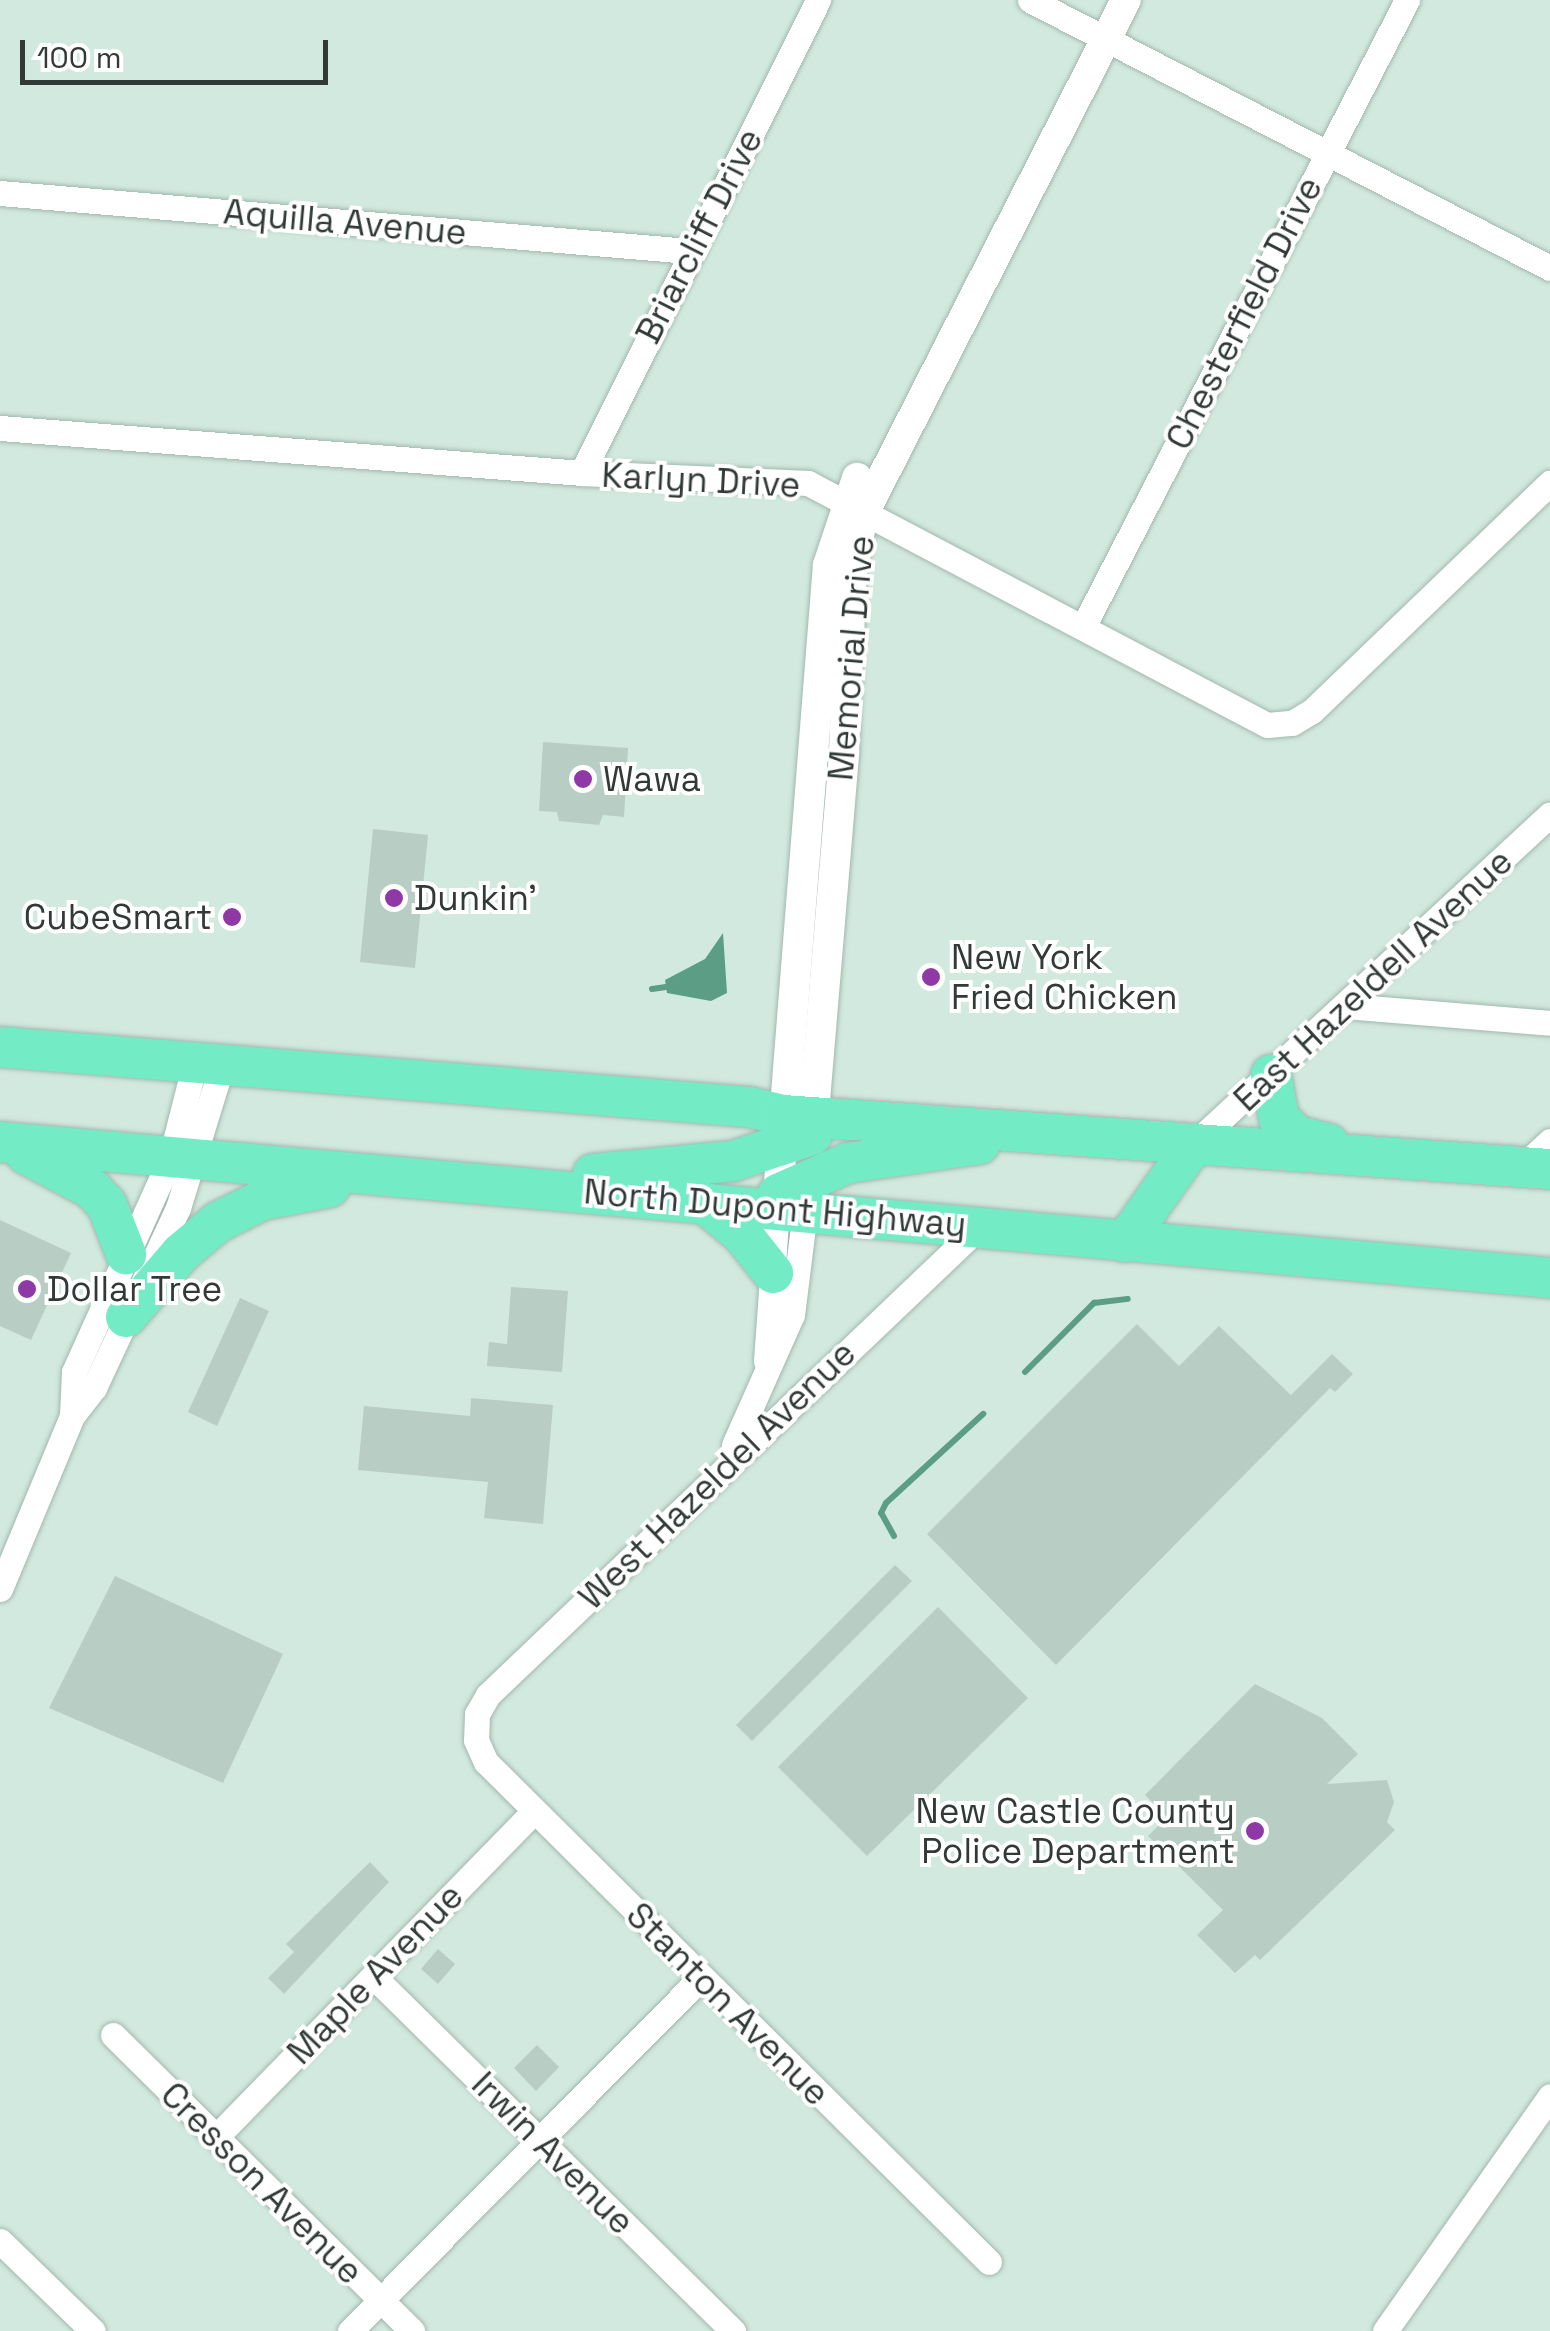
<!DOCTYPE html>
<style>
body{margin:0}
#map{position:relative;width:1550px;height:2331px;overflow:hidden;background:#d2e9df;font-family:"Space Grotesk",sans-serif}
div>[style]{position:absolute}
.water>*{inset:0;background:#5c9d85}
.stream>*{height:6px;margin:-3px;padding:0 3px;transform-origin:3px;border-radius:3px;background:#5c9d85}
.building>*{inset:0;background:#b8cec5}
.roads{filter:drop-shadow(0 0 2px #a2b8af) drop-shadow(0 0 2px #a2b8af)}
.minor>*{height:25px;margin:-12.5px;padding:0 12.5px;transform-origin:12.5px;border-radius:12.5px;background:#fff}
.tertiary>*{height:30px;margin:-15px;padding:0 15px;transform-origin:15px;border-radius:15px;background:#fff}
.trunk>*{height:40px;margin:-20px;padding:0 20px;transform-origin:20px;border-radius:20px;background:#73ecc6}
.dots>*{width:28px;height:28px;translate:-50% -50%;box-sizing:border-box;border:5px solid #fff;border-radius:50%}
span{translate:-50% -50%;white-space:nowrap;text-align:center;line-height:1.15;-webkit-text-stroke:8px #fff;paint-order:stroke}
.street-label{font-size:35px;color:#313a37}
.poi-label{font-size:35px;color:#313a37}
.left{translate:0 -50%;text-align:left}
.right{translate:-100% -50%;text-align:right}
.scale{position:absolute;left:20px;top:40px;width:308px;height:45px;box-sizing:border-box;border:5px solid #313a37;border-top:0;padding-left:12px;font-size:30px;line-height:35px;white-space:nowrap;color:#313a37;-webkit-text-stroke:8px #fff;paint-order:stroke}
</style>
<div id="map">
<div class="water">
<i style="clip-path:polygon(723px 933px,727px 993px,711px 1001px,667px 993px,665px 980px,705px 959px)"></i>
</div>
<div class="stream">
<i style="left:652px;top:989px;width:14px;rotate:-8deg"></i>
<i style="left:1025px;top:1372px;width:98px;rotate:-45deg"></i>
<i style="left:1094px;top:1303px;width:34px;rotate:-7deg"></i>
<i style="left:894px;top:1536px;width:26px;rotate:-119deg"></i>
<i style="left:881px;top:1513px;width:11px;rotate:-63deg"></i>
<i style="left:886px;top:1503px;width:132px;rotate:-42.5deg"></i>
</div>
<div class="building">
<i style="clip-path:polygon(543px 742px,628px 748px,624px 817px,603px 815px,599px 825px,559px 821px,557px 812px,539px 811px)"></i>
<i style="clip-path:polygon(373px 829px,428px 835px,415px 968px,360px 962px)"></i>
<i style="clip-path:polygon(0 1220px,71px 1253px,31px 1340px,0 1326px)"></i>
<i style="clip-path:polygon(511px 1287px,568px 1291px,562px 1372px,487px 1366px,489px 1342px,507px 1344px)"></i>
<i style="clip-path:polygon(240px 1298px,269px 1311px,217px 1426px,188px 1412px)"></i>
<i style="clip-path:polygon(1137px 1324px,1179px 1366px,1219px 1326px,1291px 1395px,1332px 1354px,1353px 1374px,1335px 1392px,1330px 1388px,1056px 1665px,927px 1534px)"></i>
<i style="clip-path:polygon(471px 1398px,553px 1405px,543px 1524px,484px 1518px,488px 1482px,358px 1470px,364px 1406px,470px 1416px)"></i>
<i style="clip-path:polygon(895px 1565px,912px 1581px,752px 1741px,736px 1725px)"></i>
<i style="clip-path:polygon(115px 1576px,283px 1654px,223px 1783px,49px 1708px)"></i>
<i style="clip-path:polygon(938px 1607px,1028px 1698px,867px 1856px,778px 1767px)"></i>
<i style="clip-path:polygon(1255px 1684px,1322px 1718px,1358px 1754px,1327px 1784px,1387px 1780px,1394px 1802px,1387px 1822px,1395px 1830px,1260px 1960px,1255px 1955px,1235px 1973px,1197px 1935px,1223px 1910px,1148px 1836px,1167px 1817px,1145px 1795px)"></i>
<i style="clip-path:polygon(370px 1862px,389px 1882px,284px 1994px,268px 1978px,294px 1952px,286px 1944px)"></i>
<i style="clip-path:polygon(438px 1949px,455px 1964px,438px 1984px,421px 1969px)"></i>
<i style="clip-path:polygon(537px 2045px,559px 2067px,536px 2091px,514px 2068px)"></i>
</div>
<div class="roads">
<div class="minor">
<i style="left:1030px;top:0;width:585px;rotate:27.27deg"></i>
<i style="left:0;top:193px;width:691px;rotate:4.81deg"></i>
<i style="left:0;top:428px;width:584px;rotate:4.42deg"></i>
<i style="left:582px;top:473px;width:226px;rotate:2.5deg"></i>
<i style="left:808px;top:483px;width:519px;rotate:27.8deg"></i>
<i style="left:1267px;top:725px;width:25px;rotate:-5deg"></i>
<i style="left:1292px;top:723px;width:23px;rotate:-31deg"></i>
<i style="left:1312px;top:711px;width:330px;rotate:-43.8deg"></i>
<i style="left:582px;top:473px;width:529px;rotate:-63.48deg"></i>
<i style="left:1083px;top:627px;width:706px;rotate:-62.67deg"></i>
<i style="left:1345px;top:1006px;width:206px;rotate:4.7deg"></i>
<i style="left:1194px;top:1144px;width:485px;rotate:-42.8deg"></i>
<i style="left:1522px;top:1167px;width:38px;rotate:-43deg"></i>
<i style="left:982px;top:1224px;width:683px;rotate:136.37deg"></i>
<i style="left:488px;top:1695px;width:22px;rotate:120deg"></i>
<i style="left:477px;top:1714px;width:26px;rotate:92deg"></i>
<i style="left:476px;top:1740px;width:24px;rotate:66deg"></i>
<i style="left:486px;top:1762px;width:709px;rotate:44.83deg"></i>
<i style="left:766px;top:1361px;width:153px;rotate:-85.9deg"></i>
<i style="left:72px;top:1416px;width:44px;rotate:-87.4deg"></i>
<i style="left:74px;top:1372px;width:236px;rotate:-65.7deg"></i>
<i style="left:171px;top:1157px;width:97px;rotate:-75.7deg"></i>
<i style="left:734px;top:1445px;width:142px;rotate:-66deg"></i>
<i style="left:792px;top:1315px;width:106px;rotate:-82.9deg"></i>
<i style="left:0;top:1589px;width:187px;rotate:-67.4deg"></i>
<i style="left:72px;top:1416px;width:36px;rotate:-52deg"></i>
<i style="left:94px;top:1388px;width:199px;rotate:-65deg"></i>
<i style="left:178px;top:1208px;width:150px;rotate:-72.9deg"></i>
<i style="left:373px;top:1976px;width:506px;rotate:44.6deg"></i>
<i style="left:113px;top:2035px;width:421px;rotate:44.7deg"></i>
<i style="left:216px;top:2137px;width:455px;rotate:-45.7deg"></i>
<i style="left:0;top:2241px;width:129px;rotate:44.1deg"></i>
<i style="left:350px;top:2331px;width:499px;rotate:-45.2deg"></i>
<i style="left:1385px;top:2331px;width:287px;rotate:-54.9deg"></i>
</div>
<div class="tertiary">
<i style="left:812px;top:1136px;width:386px;rotate:-85.2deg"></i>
<i style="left:844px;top:751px;width:181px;rotate:-87.5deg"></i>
<i style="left:852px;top:570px;width:56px;rotate:-78.7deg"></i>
<i style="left:863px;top:515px;width:578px;rotate:-62.95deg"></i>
<i style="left:777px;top:1208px;width:645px;rotate:-85.47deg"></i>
<i style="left:828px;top:565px;width:92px;rotate:-71.6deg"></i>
</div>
<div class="trunk">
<i style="left:0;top:1047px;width:751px;rotate:4.58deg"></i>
<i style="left:749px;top:1107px;width:35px;rotate:13deg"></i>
<i style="left:783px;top:1115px;width:769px;rotate:4.03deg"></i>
<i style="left:1271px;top:1075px;width:44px;rotate:79.5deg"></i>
<i style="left:1279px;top:1118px;width:25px;rotate:45deg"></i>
<i style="left:1297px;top:1136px;width:33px;rotate:14deg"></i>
<i style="left:0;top:1142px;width:1556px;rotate:5.01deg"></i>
<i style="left:26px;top:1154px;width:75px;rotate:27.9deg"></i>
<i style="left:92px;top:1189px;width:22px;rotate:47deg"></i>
<i style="left:107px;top:1205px;width:53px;rotate:68.8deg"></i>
<i style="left:593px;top:1174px;width:141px;rotate:-5.3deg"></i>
<i style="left:733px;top:1161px;width:83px;rotate:-18.2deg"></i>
<i style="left:778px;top:1194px;width:77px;rotate:-23.9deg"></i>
<i style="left:848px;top:1163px;width:133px;rotate:-8.2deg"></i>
<i style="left:703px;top:1202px;width:50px;rotate:39.4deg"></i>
<i style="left:742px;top:1234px;width:50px;rotate:51.5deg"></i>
<i style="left:1125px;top:1242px;width:120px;rotate:-54.9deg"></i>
<i style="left:126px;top:1317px;width:84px;rotate:-49.3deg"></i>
<i style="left:181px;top:1253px;width:48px;rotate:-40deg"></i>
<i style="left:218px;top:1222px;width:49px;rotate:-26.6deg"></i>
<i style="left:262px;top:1200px;width:69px;rotate:-10.8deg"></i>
</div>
</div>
<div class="dots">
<i style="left:583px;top:779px;background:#8f39a6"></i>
<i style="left:394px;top:898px;background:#8f39a6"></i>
<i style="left:232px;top:917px;background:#8f39a6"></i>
<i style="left:931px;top:977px;background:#8f39a6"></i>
<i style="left:27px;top:1289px;background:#8f39a6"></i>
<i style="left:1255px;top:1831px;background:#8f39a6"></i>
</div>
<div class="street-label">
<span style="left:345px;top:222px;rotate:5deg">Aquilla Avenue</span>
<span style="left:699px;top:236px;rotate:-63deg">Briarcliff Drive</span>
<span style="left:1244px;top:313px;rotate:-63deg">Chesterfield Drive</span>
<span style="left:701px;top:480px;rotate:3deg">Karlyn Drive</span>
<span style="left:851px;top:658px;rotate:-85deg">Memorial Drive</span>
<span style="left:1373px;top:980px;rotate:-43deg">East Hazeldell Avenue</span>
<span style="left:775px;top:1208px;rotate:5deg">North Dupont Highway</span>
<span style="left:717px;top:1475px;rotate:-44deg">West Hazeldel Avenue</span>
<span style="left:375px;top:1974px;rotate:-46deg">Maple Avenue</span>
<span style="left:728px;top:2004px;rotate:45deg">Stanton Avenue</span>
<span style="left:553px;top:2153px;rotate:45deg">Irwin Avenue</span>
<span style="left:262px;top:2183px;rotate:45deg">Cresson Avenue</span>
</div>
<div class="poi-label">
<span class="left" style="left:603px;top:779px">Wawa</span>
<span class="left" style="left:414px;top:898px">Dunkin'</span>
<span class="right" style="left:212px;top:917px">CubeSmart</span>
<span class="left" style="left:951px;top:977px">New York<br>Fried Chicken</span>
<span class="left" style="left:47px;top:1289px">Dollar Tree</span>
<span class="right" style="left:1235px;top:1831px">New Castle County<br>Police Department</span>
</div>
<div class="scale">100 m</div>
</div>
